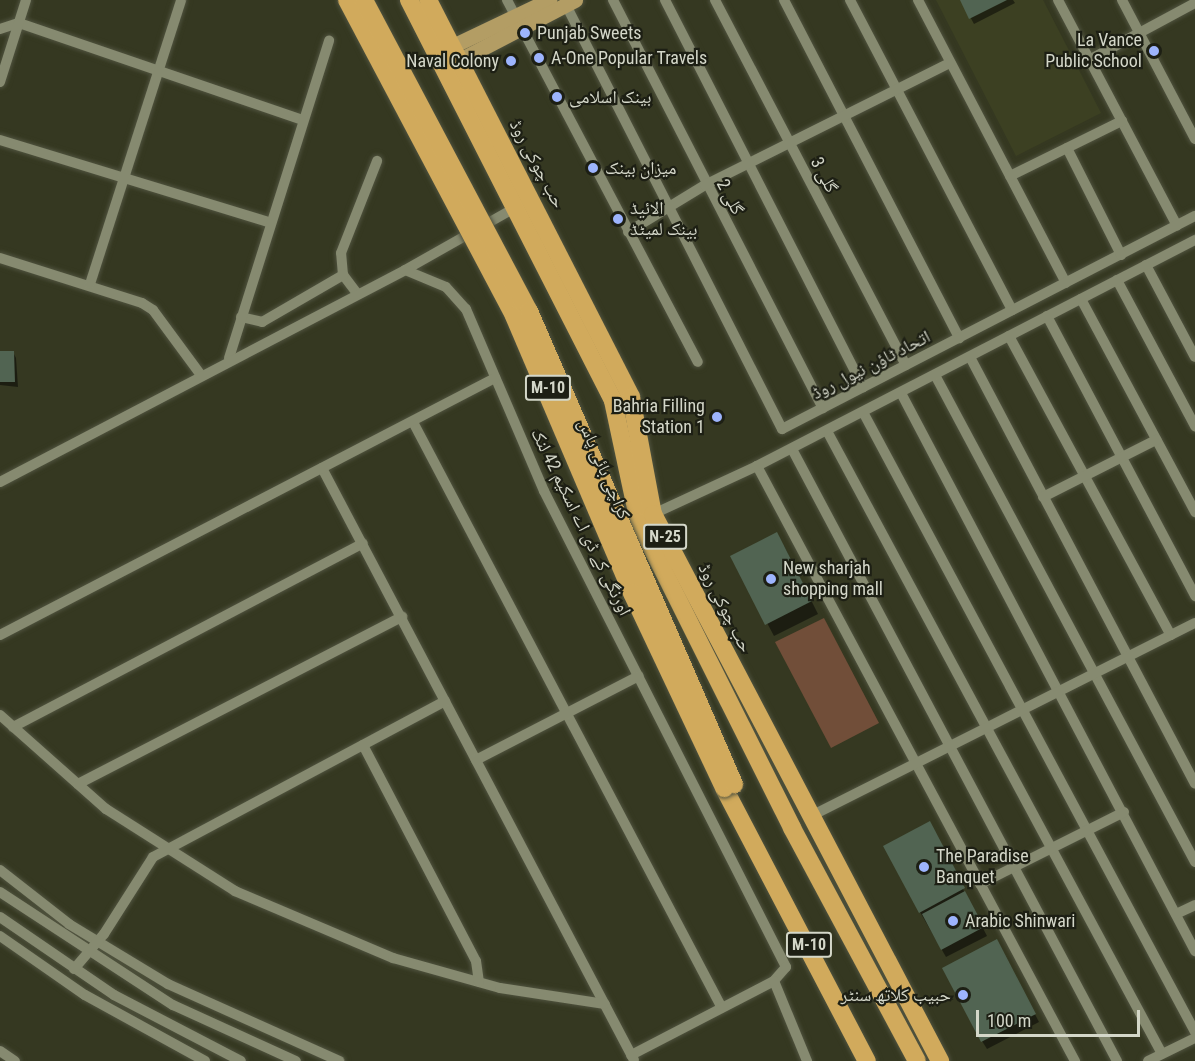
<!DOCTYPE html>
<meta charset="utf-8">
<style>
body{margin:0}
#map{position:relative;width:1195px;height:1061px;overflow:hidden;background:#353821;font-family:"Roboto Condensed","Noto Naskh Arabic",sans-serif}
div>[style]{position:absolute}
.built>*{inset:0;background:#3c4022}
.green>*{inset:0;background:#714e39}
.shadow>*{inset:0;background:#0007}
.building>*{inset:0;background:#516452}
.roads{filter:drop-shadow(0 0 2px #50533f) drop-shadow(0 0 2px #50533f)}
.minor>*{height:10px;margin:-5px;padding:0 5px;transform-origin:5px;border-radius:5px;background:#868a70}
.major>*{height:15px;margin:-7.5px;padding:0 7.5px;transform-origin:7.5px;border-radius:7.5px;background:#b39d64}
.highway>*{height:18px;margin:-9px;padding:0 9px;transform-origin:9px;border-radius:9px;background:#d1aa5c}
.bridges{filter:drop-shadow(0 0 2px #50533f) drop-shadow(0 0 2px #50533f)}
.highway-bridge>*{height:18px;margin:-9px;padding:0 9px;transform-origin:9px;border-radius:9px;background:#d1aa5c}
.dots>*{width:16px;height:16px;translate:-50% -50%;box-sizing:border-box;border:3px solid #1d1f14;border-radius:50%}
span{translate:-50% -50%;white-space:nowrap;text-align:center;line-height:1.15;-webkit-text-stroke:4.5px #1d1f14;paint-order:stroke}
.shield-label span{padding:2px 4px;background:#1d1f14;border:2px solid;border-radius:4px;-webkit-text-stroke-width:0}
.shield-label{font-size:16px;color:#d4d7c9;font-weight:700}
.poi-label{font-size:18px;color:#d4d7c9}
.left{translate:0 -50%;text-align:left}
.right{translate:-100% -50%;text-align:right}
.street-label{font-size:18px;color:#d4d7c9}
.scale{position:absolute;left:976px;top:1010px;width:164px;height:27px;box-sizing:border-box;border:3px solid #d4d7c9;border-top:0;padding-left:8px;font-size:18px;line-height:21px;white-space:nowrap;color:#d4d7c9;-webkit-text-stroke:4px #1d1f14;paint-order:stroke}
</style>
<div id="map">
<div class="built">
<i style="clip-path:polygon(936px 0,1043px 0,1101px 113px,1016px 156px)"></i>
</div>
<div class="green">
<i style="clip-path:polygon(824px 618px,879px 723px,831px 748px,775px 642px)"></i>
</div>
<div class="shadow">
<i style="clip-path:polygon(961px 0,1013px 0,1015px 3px,974px 24px)"></i>
<i style="clip-path:polygon(13px 352px,16px 358px,18px 387px,0 385px,0 353px)"></i>
<i style="clip-path:polygon(784px 546px,818px 614px,774px 636px,732px 557px)"></i>
<i style="clip-path:polygon(929px 823px,987px 936px,946px 957px,920px 912px)"></i>
<i style="clip-path:polygon(1001px 949px,1039px 1022px,987px 1049px,982px 1041px)"></i>
</div>
<div class="building">
<i style="clip-path:polygon(960px 0,1007px 0,969px 19px)"></i>
<i style="clip-path:polygon(0 351px,14px 351px,15px 382px,0 382px)"></i>
<i style="clip-path:polygon(777px 532px,812px 601px,765px 625px,730px 556px)"></i>
<i style="clip-path:polygon(930px 821px,965px 888px,919px 913px,883px 846px)"></i>
<i style="clip-path:polygon(965px 891px,984px 927px,941px 950px,922px 914px)"></i>
<i style="clip-path:polygon(997px 939px,1036px 1014px,981px 1042px,942px 968px)"></i>
</div>
<div class="roads">
<div class="minor">
<i style="left:507px;top:0;width:409px;rotate:62.2deg"></i>
<i style="left:613px;top:0;width:459px;rotate:62.8deg"></i>
<i style="left:665px;top:0;width:435px;rotate:62.9deg"></i>
<i style="left:715px;top:0;width:412px;rotate:62.4deg"></i>
<i style="left:784px;top:0;width:381px;rotate:62.6deg"></i>
<i style="left:850px;top:0;width:350px;rotate:62.4deg"></i>
<i style="left:918px;top:0;width:319px;rotate:62.4deg"></i>
<i style="left:1058px;top:0;width:255px;rotate:62.2deg"></i>
<i style="left:1122px;top:0;width:157px;rotate:62.3deg"></i>
<i style="left:566px;top:5px;width:476px;rotate:63deg"></i>
<i style="left:782px;top:429px;width:465px;rotate:-27.3deg"></i>
<i style="left:0;top:29px;width:20px;rotate:-18deg"></i>
<i style="left:19px;top:23px;width:299px;rotate:18.9deg"></i>
<i style="left:1089px;top:60px;width:120px;rotate:-28.3deg"></i>
<i style="left:0;top:82px;width:86px;rotate:-72.4deg"></i>
<i style="left:0;top:140px;width:281px;rotate:17deg"></i>
<i style="left:1067px;top:148px;width:120px;rotate:63.2deg"></i>
<i style="left:1010px;top:176px;width:125px;rotate:-26.2deg"></i>
<i style="left:628px;top:232px;width:90px;rotate:-31.4deg"></i>
<i style="left:705px;top:185px;width:274px;rotate:-26.5deg"></i>
<i style="left:0;top:258px;width:149px;rotate:17.6deg"></i>
<i style="left:142px;top:303px;width:13px;rotate:32deg"></i>
<i style="left:153px;top:310px;width:81px;rotate:53.6deg"></i>
<i style="left:1146px;top:265px;width:104px;rotate:62deg"></i>
<i style="left:405px;top:270px;width:132px;rotate:-29.5deg"></i>
<i style="left:1117px;top:280px;width:166px;rotate:61.9deg"></i>
<i style="left:90px;top:284px;width:298px;rotate:-72.2deg"></i>
<i style="left:356px;top:292px;width:21px;rotate:-127deg"></i>
<i style="left:343px;top:275px;width:22px;rotate:-95deg"></i>
<i style="left:341px;top:253px;width:99px;rotate:-68.6deg"></i>
<i style="left:1081px;top:299px;width:242px;rotate:61.8deg"></i>
<i style="left:1047px;top:316px;width:317px;rotate:62.1deg"></i>
<i style="left:241px;top:317px;width:22px;rotate:13deg"></i>
<i style="left:262px;top:322px;width:94px;rotate:-30.1deg"></i>
<i style="left:1009px;top:336px;width:340px;rotate:61.6deg"></i>
<i style="left:970px;top:357px;width:482px;rotate:62.2deg"></i>
<i style="left:229px;top:358px;width:333px;rotate:-72.5deg"></i>
<i style="left:935px;top:375px;width:552px;rotate:61.9deg"></i>
<i style="left:901px;top:393px;width:631px;rotate:62.22deg"></i>
<i style="left:863px;top:412px;width:703px;rotate:61.83deg"></i>
<i style="left:413px;top:422px;width:662px;rotate:62.2deg"></i>
<i style="left:827px;top:431px;width:707px;rotate:61.73deg"></i>
<i style="left:792px;top:449px;width:693px;rotate:62.03deg"></i>
<i style="left:757px;top:466px;width:675px;rotate:61.88deg"></i>
<i style="left:322px;top:468px;width:669px;rotate:62.21deg"></i>
<i style="left:0;top:482px;width:457px;rotate:-27.6deg"></i>
<i style="left:405px;top:270px;width:44px;rotate:22.5deg"></i>
<i style="left:446px;top:287px;width:30px;rotate:48deg"></i>
<i style="left:466px;top:309px;width:198px;rotate:66.8deg"></i>
<i style="left:544px;top:491px;width:534px;rotate:63.05deg"></i>
<i style="left:786px;top:967px;width:18px;rotate:131deg"></i>
<i style="left:774px;top:981px;width:161px;rotate:152.6deg"></i>
<i style="left:1043px;top:497px;width:127px;rotate:-26.8deg"></i>
<i style="left:649px;top:516px;width:119px;rotate:-24.8deg"></i>
<i style="left:757px;top:466px;width:493px;rotate:-27.3deg"></i>
<i style="left:0;top:635px;width:558px;rotate:-27.44deg"></i>
<i style="left:0;top:715px;width:142px;rotate:41.6deg"></i>
<i style="left:106px;top:809px;width:153px;rotate:32.4deg"></i>
<i style="left:235px;top:891px;width:172px;rotate:23deg"></i>
<i style="left:393px;top:958px;width:111px;rotate:15.7deg"></i>
<i style="left:500px;top:988px;width:106px;rotate:8.7deg"></i>
<i style="left:13px;top:727px;width:395px;rotate:-27.7deg"></i>
<i style="left:363px;top:745px;width:244px;rotate:62.4deg"></i>
<i style="left:476px;top:961px;width:21px;rotate:82deg"></i>
<i style="left:476px;top:760px;width:183px;rotate:-27.3deg"></i>
<i style="left:78px;top:784px;width:365px;rotate:-27.3deg"></i>
<i style="left:809px;top:817px;width:432px;rotate:-26.7deg"></i>
<i style="left:0;top:870px;width:88px;rotate:38deg"></i>
<i style="left:69px;top:924px;width:116px;rotate:31.2deg"></i>
<i style="left:168px;top:984px;width:188px;rotate:24.2deg"></i>
<i style="left:980px;top:884px;width:161px;rotate:-26.6deg"></i>
<i style="left:0;top:892px;width:207px;rotate:33.2deg"></i>
<i style="left:173px;top:1005px;width:135px;rotate:24.5deg"></i>
<i style="left:1176px;top:914px;width:21px;rotate:-25deg"></i>
<i style="left:0;top:917px;width:138px;rotate:34.4deg"></i>
<i style="left:114px;top:995px;width:143px;rotate:27.5deg"></i>
<i style="left:0;top:936px;width:103px;rotate:34.8deg"></i>
<i style="left:85px;top:995px;width:137px;rotate:28.8deg"></i>
<i style="left:74px;top:969px;width:46px;rotate:-49.4deg"></i>
<i style="left:104px;top:934px;width:91px;rotate:-57.5deg"></i>
<i style="left:153px;top:857px;width:331px;rotate:-28.1deg"></i>
<i style="left:774px;top:981px;width:87px;rotate:67.6deg"></i>
<i style="left:0;top:1051px;width:18px;rotate:34deg"></i>
<i style="left:1148px;top:1061px;width:52px;rotate:-26.1deg"></i>
</div>
<div class="major">
<i style="left:442px;top:51px;width:119px;rotate:-25.5deg"></i>
<i style="left:450px;top:65px;width:141px;rotate:-27.5deg"></i>
</div>
<div class="highway">
<i style="left:409px;top:0;width:450px;rotate:63deg"></i>
<i style="left:613px;top:401px;width:124px;rotate:77.9deg"></i>
<i style="left:639px;top:522px;width:342px;rotate:63.4deg"></i>
<i style="left:792px;top:828px;width:264px;rotate:61.8deg"></i>
<i style="left:428px;top:0;width:446px;rotate:62.9deg"></i>
<i style="left:631px;top:397px;width:119px;rotate:79.4deg"></i>
<i style="left:653px;top:514px;width:618px;rotate:62.31deg"></i>
<i style="left:724px;top:788px;width:308px;rotate:62.4deg"></i>
</div>
</div>
<div class="bridges">
<div class="highway-bridge">
<i style="left:347px;top:0;width:357px;rotate:62.1deg"></i>
<i style="left:514px;top:316px;width:301px;rotate:66.9deg"></i>
<i style="left:632px;top:593px;width:216px;rotate:64.7deg"></i>
<i style="left:364px;top:0;width:352px;rotate:62.1deg"></i>
<i style="left:529px;top:311px;width:516px;rotate:66.57deg"></i>
</div>
</div>
<div class="dots">
<i style="left:525px;top:33px;background:#9db4fd"></i>
<i style="left:1154px;top:51px;background:#9db4fd"></i>
<i style="left:539px;top:58px;background:#9db4fd"></i>
<i style="left:511px;top:61px;background:#9db4fd"></i>
<i style="left:557px;top:97px;background:#9db4fd"></i>
<i style="left:593px;top:168px;background:#9db4fd"></i>
<i style="left:618px;top:219px;background:#9db4fd"></i>
<i style="left:717px;top:417px;background:#9db4fd"></i>
<i style="left:771px;top:579px;background:#9db4fd"></i>
<i style="left:924px;top:867px;background:#9db4fd"></i>
<i style="left:953px;top:921px;background:#9db4fd"></i>
<i style="left:963px;top:995px;background:#9db4fd"></i>
</div>
<div class="shield-label">
<span style="left:548px;top:388px">M-10</span>
<span style="left:665px;top:537px">N-25</span>
<span style="left:809px;top:945px">M-10</span>
</div>
<div class="poi-label">
<span class="left" style="left:537px;top:33px">Punjab Sweets</span>
<span class="right" style="left:1142px;top:51px">La Vance<br>Public School</span>
<span class="left" style="left:551px;top:58px">A-One Popular Travels</span>
<span class="right" style="left:499px;top:61px">Naval Colony</span>
<span class="left" style="left:569px;top:97px">بینک اسلامی</span>
<span class="left" style="left:605px;top:168px">میزان بینک</span>
<span class="left" style="left:630px;top:219px">الائیڈ<br>بینک لمیٹڈ</span>
<span class="right" style="left:705px;top:417px">Bahria Filling<br>Station 1</span>
<span class="left" style="left:783px;top:579px">New sharjah<br>shopping mall</span>
<span class="left" style="left:936px;top:867px">The Paradise<br>Banquet</span>
<span class="left" style="left:965px;top:921px">Arabic Shinwari</span>
<span class="right" style="left:951px;top:995px">حبیب کلاتھ سنٹر</span>
</div>
<div class="street-label">
<span style="left:537px;top:164px;rotate:62deg">حب چوکی روڈ</span>
<span style="left:824px;top:175px;rotate:62deg">گلی 3</span>
<span style="left:730px;top:197px;rotate:62deg">گلی 2</span>
<span style="left:871px;top:365px;rotate:-27deg">اتحاد ٹاؤن نیول روڈ</span>
<span style="left:604px;top:469px;rotate:67deg">کراچی بائی پاس</span>
<span style="left:581px;top:522px;rotate:64deg">اورنگی کے ڈی اے اسکیم 42 لنک</span>
<span style="left:725px;top:608px;rotate:63deg">حب چوکی روڈ</span>
</div>
<div class="scale">100 m</div>
</div>
